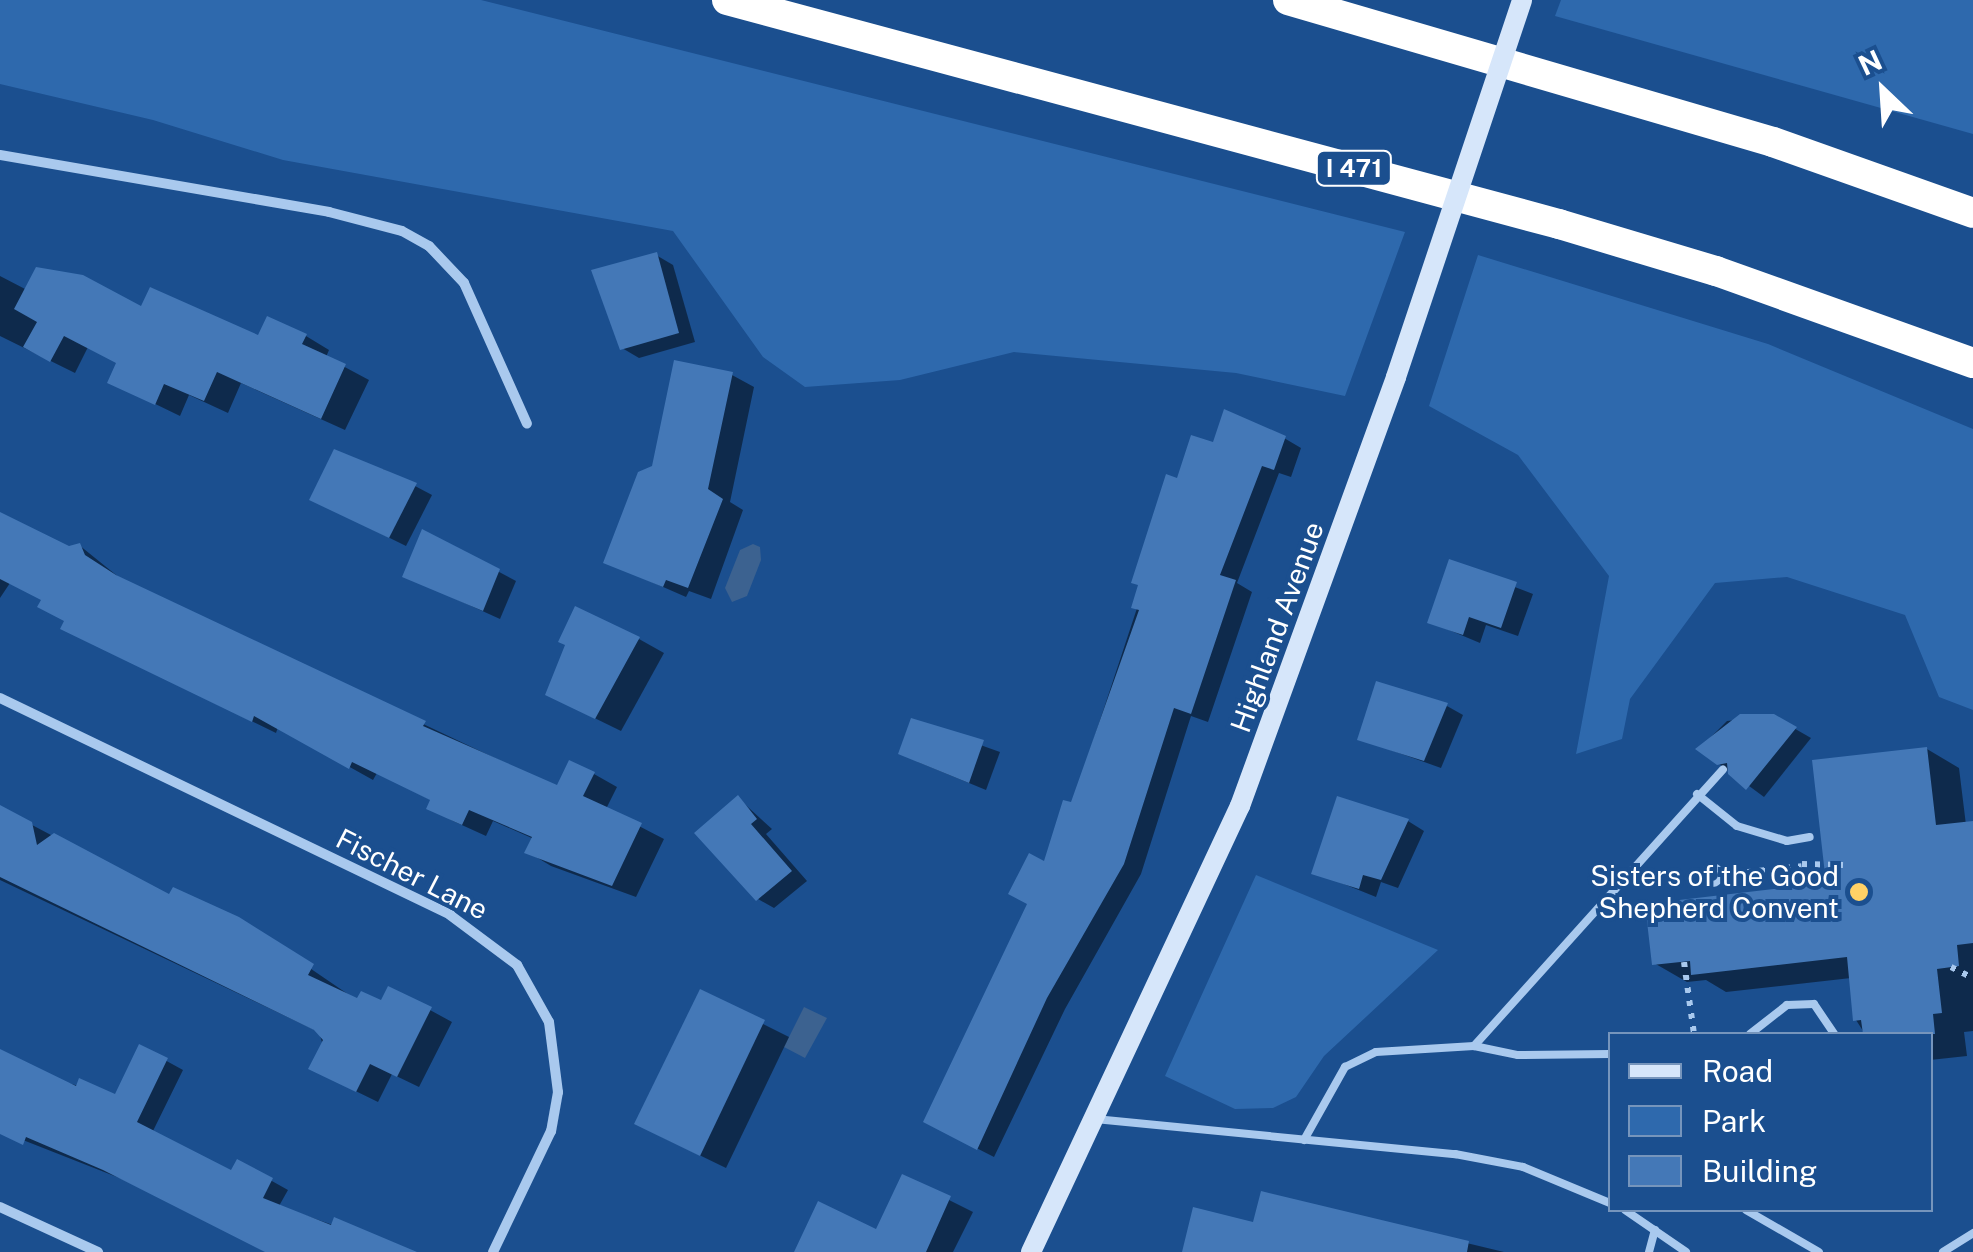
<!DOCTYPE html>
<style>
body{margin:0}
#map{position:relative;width:1973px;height:1252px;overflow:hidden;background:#1b4f8f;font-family:"Public Sans",sans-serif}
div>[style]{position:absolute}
.green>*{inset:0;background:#2e69ad}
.water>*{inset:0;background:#3c6290}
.shadow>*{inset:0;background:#0007}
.building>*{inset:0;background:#4478b7}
.path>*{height:6px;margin-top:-3px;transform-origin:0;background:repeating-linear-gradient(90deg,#a9c9ee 0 5px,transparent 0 13px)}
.path>.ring{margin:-3px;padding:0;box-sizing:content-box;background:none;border:6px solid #a9c9ee;border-radius:50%}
.lane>*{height:8px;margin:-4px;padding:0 4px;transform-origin:4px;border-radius:4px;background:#a9c9ee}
.street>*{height:10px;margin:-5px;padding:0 5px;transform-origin:5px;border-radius:5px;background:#a9c9ee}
.secondary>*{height:20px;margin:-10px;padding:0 10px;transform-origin:10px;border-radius:10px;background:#d6e6fa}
.highway>*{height:30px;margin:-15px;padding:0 15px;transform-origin:15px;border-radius:15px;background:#fff}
.secondary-bridge>*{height:20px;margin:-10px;padding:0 10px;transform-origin:10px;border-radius:10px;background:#d6e6fa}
.dots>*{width:28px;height:28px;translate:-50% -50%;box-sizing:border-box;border:5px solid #1b4f8f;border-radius:50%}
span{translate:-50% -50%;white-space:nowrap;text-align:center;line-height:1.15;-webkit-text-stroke:8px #1b4f8f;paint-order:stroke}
.shield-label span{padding:2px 8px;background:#1b4f8f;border:2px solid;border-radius:8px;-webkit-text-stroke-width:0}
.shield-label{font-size:25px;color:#fff;font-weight:700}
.street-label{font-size:28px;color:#fff}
.poi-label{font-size:28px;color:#fff}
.right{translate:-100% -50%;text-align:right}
.legend{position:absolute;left:1608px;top:1032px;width:325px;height:180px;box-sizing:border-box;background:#1b4f8f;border:2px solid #7695bc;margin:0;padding:12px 18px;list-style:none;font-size:30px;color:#fff}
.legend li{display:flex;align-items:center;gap:20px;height:50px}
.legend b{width:50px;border:2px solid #7695bc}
.north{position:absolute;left:1833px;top:40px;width:100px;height:100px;-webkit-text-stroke:8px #1b4f8f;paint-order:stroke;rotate:335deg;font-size:28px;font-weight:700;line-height:40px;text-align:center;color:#fff}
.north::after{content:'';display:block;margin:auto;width:35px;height:45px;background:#fff;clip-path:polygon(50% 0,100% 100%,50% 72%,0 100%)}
</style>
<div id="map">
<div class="green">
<i style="clip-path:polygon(0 0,481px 0,1405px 232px,1345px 396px,1236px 373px,1014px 352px,900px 380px,805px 387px,763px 357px,673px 231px,283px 160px,153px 120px,0 84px)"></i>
<i style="clip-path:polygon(1561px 0,1973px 0,1973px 134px,1555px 16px)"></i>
<i style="clip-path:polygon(1478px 255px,1768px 344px,1973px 429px,1973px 710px,1939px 697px,1905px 615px,1787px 577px,1715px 583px,1630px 699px,1622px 739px,1576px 754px,1609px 576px,1518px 455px,1429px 406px)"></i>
<i style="clip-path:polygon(1256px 875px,1438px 950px,1324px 1056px,1296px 1097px,1273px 1108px,1235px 1109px,1165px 1076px)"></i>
</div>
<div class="water">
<i style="clip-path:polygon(753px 544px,760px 547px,761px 560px,747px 596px,732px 602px,725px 588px,740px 550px)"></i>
<i style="clip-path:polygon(804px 1007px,827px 1018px,805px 1058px,784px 1047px)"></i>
</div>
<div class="shadow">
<i style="clip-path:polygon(656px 255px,673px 265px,695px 342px,639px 358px,622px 348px)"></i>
<i style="clip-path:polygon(0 276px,27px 290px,260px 338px,306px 336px,329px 350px,326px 357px,369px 380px,345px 430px,241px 383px,228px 413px,189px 395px,180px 416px,110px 382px,118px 363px,88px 347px,75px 373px,0 336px)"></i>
<i style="clip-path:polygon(732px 375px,754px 387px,730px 502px,743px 510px,711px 599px,689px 591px,686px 597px,606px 562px,654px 468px)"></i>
<i style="clip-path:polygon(1284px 438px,1301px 448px,1291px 477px,1279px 473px,1237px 583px,1252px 592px,1208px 722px,1191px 716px,1141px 874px,1065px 1009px,994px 1157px,943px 1131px,1072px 805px,1179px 481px,1214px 445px)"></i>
<i style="clip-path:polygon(383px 469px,432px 495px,406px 546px,329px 508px)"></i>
<i style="clip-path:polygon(0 515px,69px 549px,79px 545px,126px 583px,558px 788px,594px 774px,617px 787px,606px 809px,664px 839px,636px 897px,551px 866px,528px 852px,534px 839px,493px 821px,486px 836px,453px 821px,430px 808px,433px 801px,377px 773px,373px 780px,278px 727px,276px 733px,87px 641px,43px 600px,10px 583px,0 598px)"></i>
<i style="clip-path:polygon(424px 532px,516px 581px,500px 619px,405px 576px)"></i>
<i style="clip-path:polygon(1451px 563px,1533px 594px,1518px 636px,1486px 625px,1480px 643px,1430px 622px)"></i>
<i style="clip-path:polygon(639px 639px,664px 653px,621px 731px,574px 708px)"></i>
<i style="clip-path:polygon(1447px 706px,1463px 715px,1441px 768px,1360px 739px)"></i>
<i style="clip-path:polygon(1773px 716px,1811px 738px,1764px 797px,1699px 749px,1727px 721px)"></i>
<i style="clip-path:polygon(913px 721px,1000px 752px,986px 790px,918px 762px)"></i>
<i style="clip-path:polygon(1927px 749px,1959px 768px,1966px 825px,1973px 824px,1973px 1031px,1964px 1032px,1967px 1056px,1930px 1060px,1930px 1034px,1865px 1034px,1856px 1020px,1851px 978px,1726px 992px,1706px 980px,1687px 982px,1654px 963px,1829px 885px)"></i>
<i style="clip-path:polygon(738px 798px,772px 829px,766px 834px,807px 881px,774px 908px,758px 899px)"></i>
<i style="clip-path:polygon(0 808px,170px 898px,238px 919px,358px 1001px,430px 1010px,452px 1022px,419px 1087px,392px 1074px,378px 1102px,333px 1080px,319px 1032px,0 880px)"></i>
<i style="clip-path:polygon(1408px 821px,1424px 831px,1398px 888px,1381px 882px,1376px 897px,1314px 872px)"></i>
<i style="clip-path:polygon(701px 993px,789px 1037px,726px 1168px,662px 1137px)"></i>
<i style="clip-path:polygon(141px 1047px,183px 1070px,152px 1133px,232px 1173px,238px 1162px,288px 1190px,279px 1206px,409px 1252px,273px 1252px,122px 1179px,0 1131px,0 1063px,116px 1097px)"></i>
<i style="clip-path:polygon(903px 1177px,973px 1212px,953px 1252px,797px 1252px,878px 1232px)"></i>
<i style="clip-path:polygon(1263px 1194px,1504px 1252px,1185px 1252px,1255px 1225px)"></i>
</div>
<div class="building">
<i style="clip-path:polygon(657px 252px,679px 333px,620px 350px,591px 270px)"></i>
<i style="clip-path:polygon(36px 267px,83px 275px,141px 306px,150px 287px,258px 335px,267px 316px,307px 334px,302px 344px,346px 364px,321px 419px,217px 372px,204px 401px,164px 384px,155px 405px,107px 383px,116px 363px,64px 336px,50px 362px,23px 347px,37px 322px,14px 309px)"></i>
<i style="clip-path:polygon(674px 360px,733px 372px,708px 489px,723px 499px,688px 588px,666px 580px,663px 587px,603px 563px,638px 472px,652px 466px)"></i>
<i style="clip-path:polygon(1224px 409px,1286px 436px,1274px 470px,1262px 466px,1220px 575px,1236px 580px,1191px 714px,1174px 708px,1124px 864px,1047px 998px,977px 1150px,923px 1122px,1027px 904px,1008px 894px,1029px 853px,1044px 861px,1063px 800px,1071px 802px,1139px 610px,1131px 608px,1138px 585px,1131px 583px,1166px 474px,1177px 478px,1191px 435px,1213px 442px)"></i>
<i style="clip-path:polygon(334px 449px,417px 483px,389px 538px,309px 500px)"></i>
<i style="clip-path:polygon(0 512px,69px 546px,80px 543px,85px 555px,116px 575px,426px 721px,423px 726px,557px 785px,569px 760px,595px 772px,583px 796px,642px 823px,612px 886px,524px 853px,532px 837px,469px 810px,462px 825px,426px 809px,430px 800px,352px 762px,349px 769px,254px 716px,252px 722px,60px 629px,64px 621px,37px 607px,41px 600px,0 579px)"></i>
<i style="clip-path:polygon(422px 529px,500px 569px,483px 611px,402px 577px)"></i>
<i style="clip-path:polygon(1449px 559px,1517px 582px,1501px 628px,1469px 617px,1463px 635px,1427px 623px)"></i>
<i style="clip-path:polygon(575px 606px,640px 637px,595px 719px,545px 695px,565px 645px,558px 642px)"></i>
<i style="clip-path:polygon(1376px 681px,1448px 703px,1424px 761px,1357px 740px)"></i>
<i style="clip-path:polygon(1740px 714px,1774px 714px,1797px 727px,1746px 790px,1728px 774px,1727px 763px,1717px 765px,1695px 749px)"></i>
<i style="clip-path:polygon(911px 718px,984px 740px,969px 783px,898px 754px)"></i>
<i style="clip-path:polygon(1927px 747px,1936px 825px,1973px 821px,1973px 943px,1957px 945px,1959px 966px,1937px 969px,1942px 1013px,1933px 1014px,1935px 1034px,1863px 1034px,1861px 1020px,1853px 1021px,1847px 957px,1691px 975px,1690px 961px,1652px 965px,1645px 904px,1826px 883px,1812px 760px)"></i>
<i style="clip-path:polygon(738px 795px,757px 819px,751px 824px,792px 871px,756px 901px,694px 833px)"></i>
<i style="clip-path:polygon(1337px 796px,1409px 819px,1381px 880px,1363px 875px,1359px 889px,1311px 874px)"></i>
<i style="clip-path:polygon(0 805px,32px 822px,37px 845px,54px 833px,169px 894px,173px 887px,239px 917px,314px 964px,308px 975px,357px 998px,361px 991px,381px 1000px,388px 986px,432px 1007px,397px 1077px,370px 1064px,356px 1092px,308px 1069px,323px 1040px,314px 1030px,0 877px)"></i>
<i style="clip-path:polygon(700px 989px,765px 1020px,700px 1156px,634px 1124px)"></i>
<i style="clip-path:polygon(139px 1044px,168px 1058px,137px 1122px,231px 1170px,237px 1159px,273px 1178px,263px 1198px,331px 1225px,334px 1217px,417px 1252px,265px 1252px,103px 1170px,26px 1137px,23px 1145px,0 1134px,0 1049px,76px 1086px,79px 1078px,115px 1094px)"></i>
<i style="clip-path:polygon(902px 1174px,951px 1196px,926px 1252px,794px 1252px,818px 1201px,876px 1229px)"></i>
<i style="clip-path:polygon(1261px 1191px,1469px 1241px,1467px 1252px,1182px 1252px,1193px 1207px,1253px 1222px)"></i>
</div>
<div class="path">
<i style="left:1802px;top:864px;width:41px;rotate:1.4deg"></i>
<i class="ring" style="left:1703px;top:866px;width:12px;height:12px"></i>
<i style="left:1721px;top:875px;width:81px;rotate:-6.3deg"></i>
<i style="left:1684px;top:962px;width:73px;rotate:82.1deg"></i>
<i style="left:1951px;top:967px;width:25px;rotate:27deg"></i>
</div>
<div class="lane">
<i style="left:1697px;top:794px;width:51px;rotate:38.7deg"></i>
<i style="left:1737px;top:826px;width:52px;rotate:16.7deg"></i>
<i style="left:1787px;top:841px;width:23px;rotate:-10deg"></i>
<i style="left:1750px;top:1034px;width:47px;rotate:-38.1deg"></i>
<i style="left:1787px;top:1005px;width:27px;rotate:-2deg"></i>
<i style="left:1814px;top:1004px;width:36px;rotate:56deg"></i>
<i style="left:1474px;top:1046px;width:372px;rotate:-48deg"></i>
<i style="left:1095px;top:1119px;width:362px;rotate:5.6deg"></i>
<i style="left:1455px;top:1154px;width:69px;rotate:10.8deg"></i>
<i style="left:1523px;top:1167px;width:94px;rotate:22.5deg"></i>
<i style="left:1304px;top:1140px;width:84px;rotate:-60.7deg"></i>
<i style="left:1345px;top:1067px;width:34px;rotate:-26deg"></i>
<i style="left:1376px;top:1052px;width:98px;rotate:-3.5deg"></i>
<i style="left:1474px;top:1046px;width:45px;rotate:11.6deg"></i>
<i style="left:1518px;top:1055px;width:92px;rotate:-0.6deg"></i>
<i style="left:1625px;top:1210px;width:74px;rotate:34.5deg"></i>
<i style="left:1746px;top:1210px;width:84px;rotate:29.9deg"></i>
<i style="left:1649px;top:1252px;width:23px;rotate:-75deg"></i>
<i style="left:1943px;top:1252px;width:36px;rotate:-32deg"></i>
</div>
<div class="street">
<i style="left:0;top:155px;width:334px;rotate:9.8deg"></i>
<i style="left:329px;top:212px;width:75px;rotate:14.6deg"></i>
<i style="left:402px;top:231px;width:31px;rotate:29deg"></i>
<i style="left:429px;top:246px;width:51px;rotate:46.6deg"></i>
<i style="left:464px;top:283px;width:154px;rotate:65.9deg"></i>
<i style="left:0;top:698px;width:500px;rotate:25.7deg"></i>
<i style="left:450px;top:915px;width:84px;rotate:36.7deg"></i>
<i style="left:517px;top:965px;width:65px;rotate:60.7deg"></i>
<i style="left:549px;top:1022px;width:71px;rotate:82.7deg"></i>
<i style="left:558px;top:1092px;width:40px;rotate:100deg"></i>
<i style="left:551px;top:1131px;width:134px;rotate:115.6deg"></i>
<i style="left:0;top:1207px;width:108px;rotate:24.7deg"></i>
</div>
<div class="secondary">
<i style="left:1031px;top:1252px;width:493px;rotate:-64.9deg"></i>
<i style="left:1240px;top:806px;width:456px;rotate:-70deg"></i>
</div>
<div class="highway">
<i style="left:727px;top:0;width:862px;rotate:15.07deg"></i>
<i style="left:1559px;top:224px;width:164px;rotate:16.7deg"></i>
<i style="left:1716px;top:271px;width:273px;rotate:19.7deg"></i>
<i style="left:1288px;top:0;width:505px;rotate:16.32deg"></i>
<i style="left:1773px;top:142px;width:212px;rotate:19.5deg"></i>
</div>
<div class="secondary-bridge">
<i style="left:1396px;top:377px;width:397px;rotate:-71.5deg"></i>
</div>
<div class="dots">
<i style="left:1859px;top:892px;background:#ffd166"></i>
</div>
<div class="shield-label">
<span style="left:1354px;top:168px">I 471</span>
</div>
<div class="street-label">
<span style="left:1277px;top:627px;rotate:-70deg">Highland Avenue</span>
<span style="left:412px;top:874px;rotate:27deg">Fischer Lane</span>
</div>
<div class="poi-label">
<span class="right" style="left:1839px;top:892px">Sisters of the Good<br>Shepherd Convent</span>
</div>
<ul class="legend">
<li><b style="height:12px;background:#d6e6fa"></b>Road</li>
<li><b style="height:28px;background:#2e69ad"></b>Park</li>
<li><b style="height:28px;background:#4478b7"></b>Building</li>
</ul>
<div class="north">N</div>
</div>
